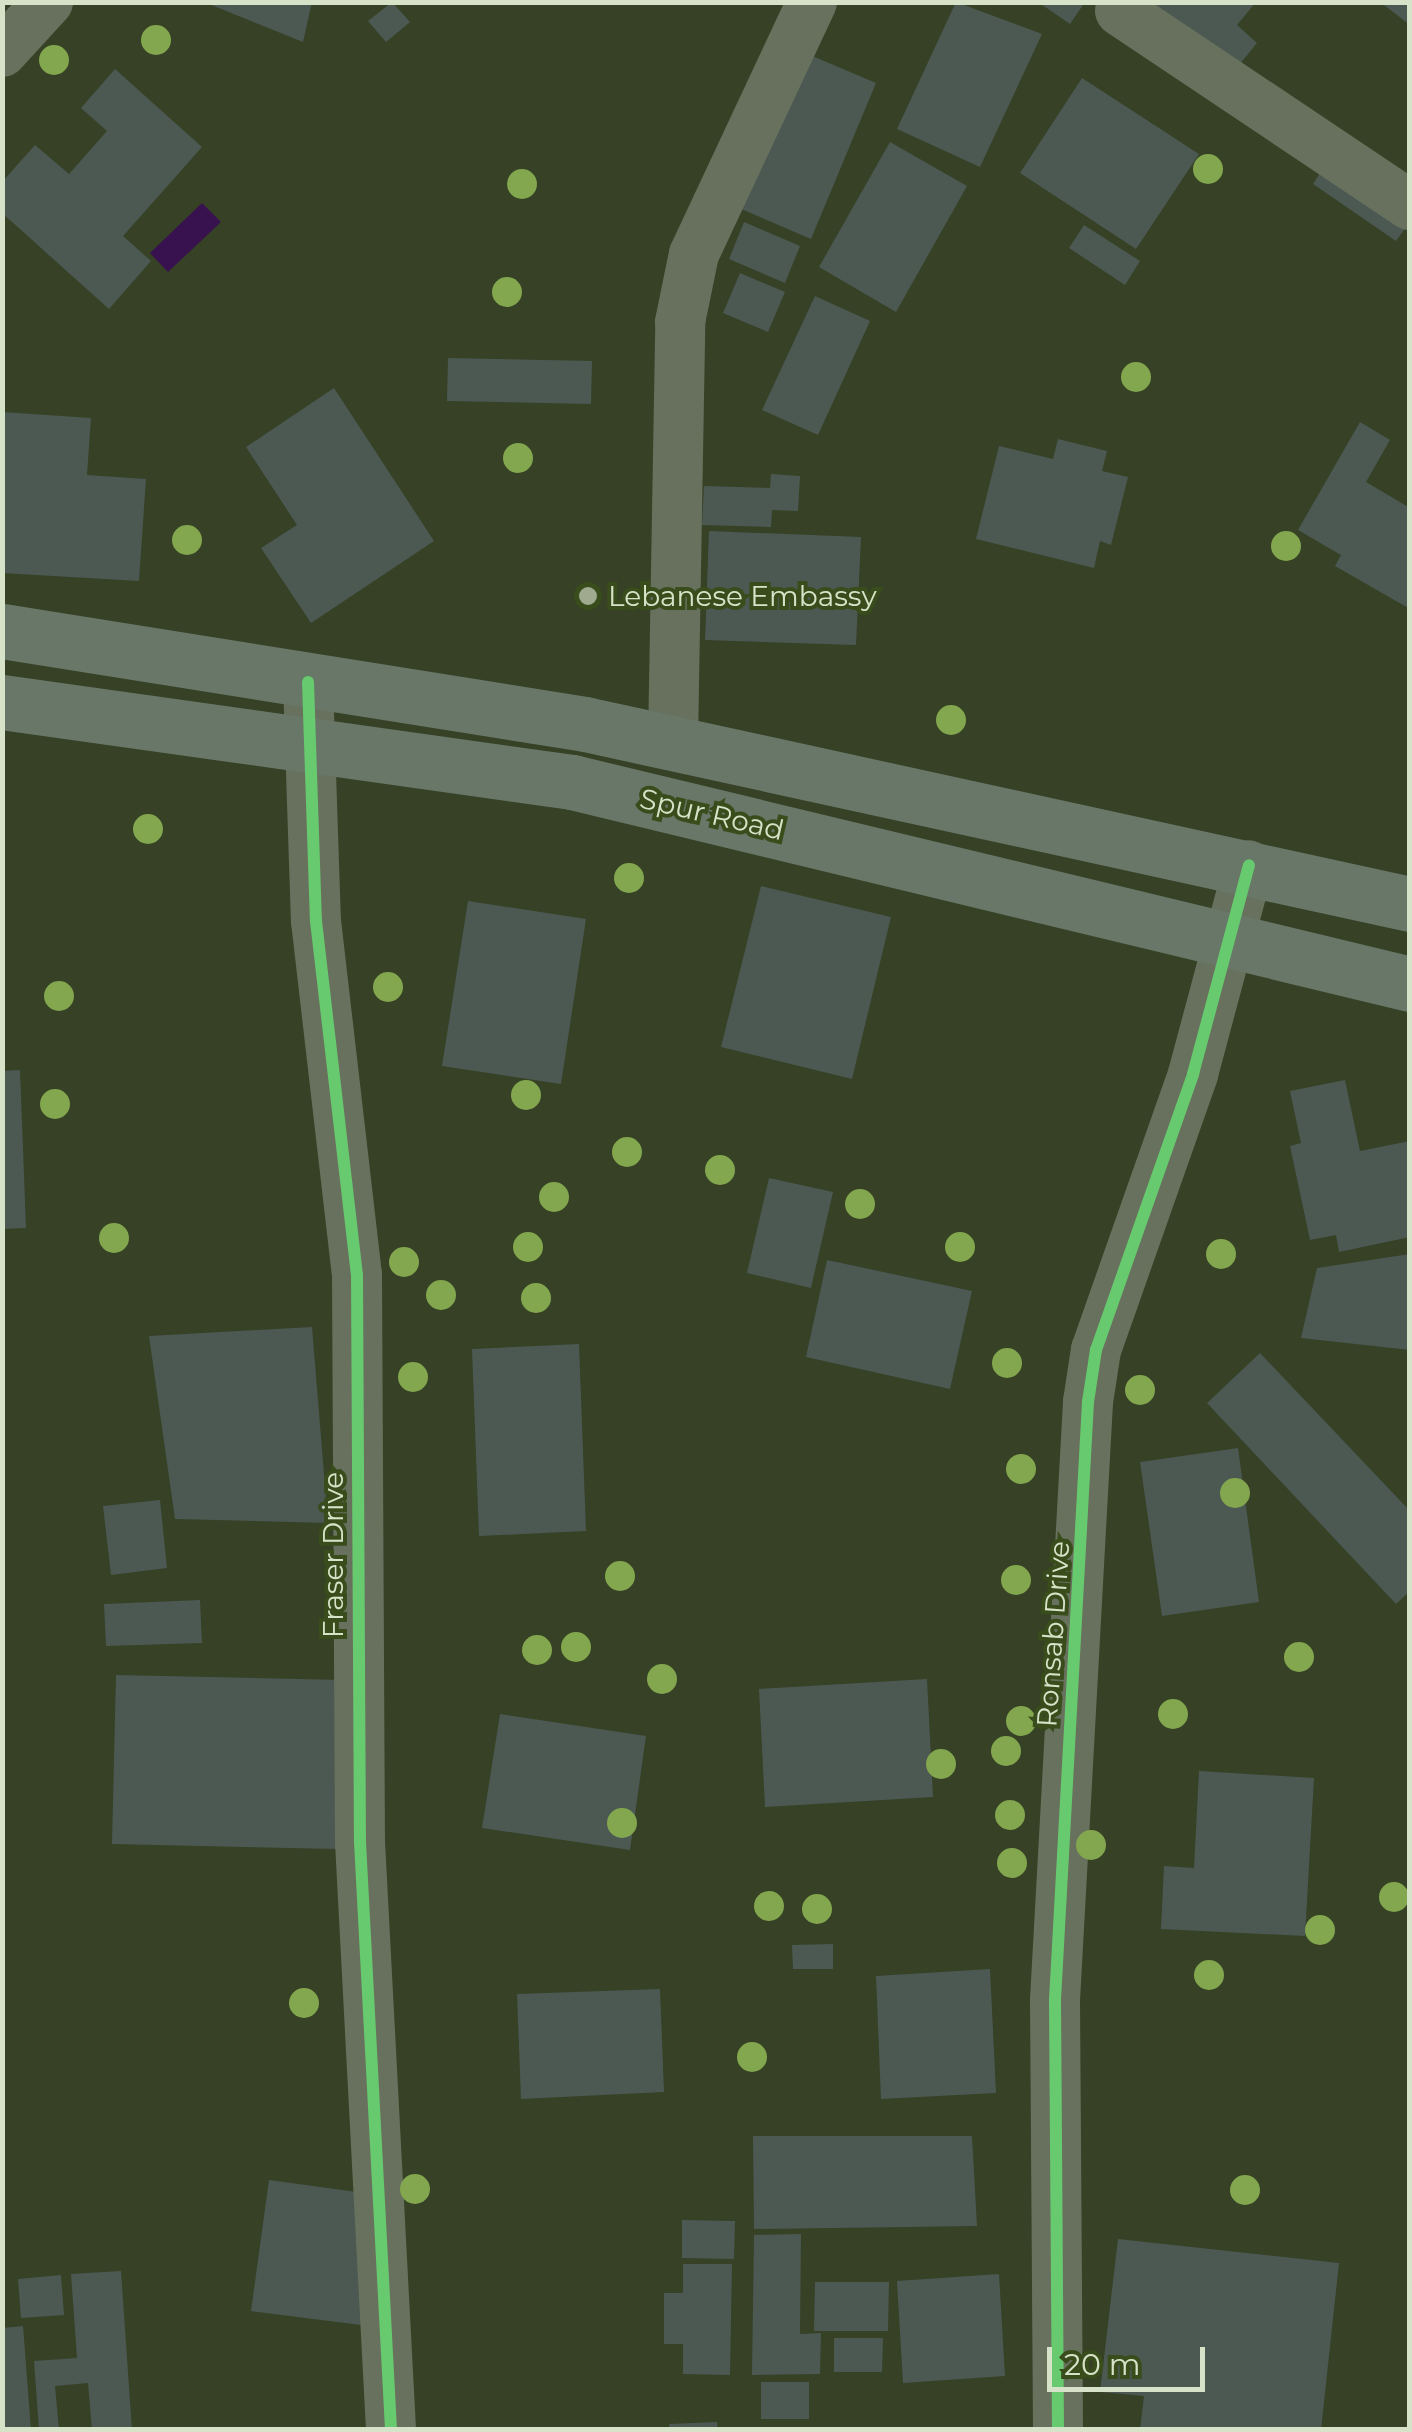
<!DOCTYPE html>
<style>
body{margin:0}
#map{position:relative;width:1412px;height:2432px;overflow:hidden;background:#364126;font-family:Montserrat,sans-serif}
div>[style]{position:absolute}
.water>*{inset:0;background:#37124f}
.building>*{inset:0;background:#4b5952}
.minor>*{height:50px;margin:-25px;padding:0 25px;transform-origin:25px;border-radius:25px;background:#68715d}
.primary>*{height:55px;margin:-27.5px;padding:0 27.5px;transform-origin:27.5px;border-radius:27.5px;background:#687767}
.cycleway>*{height:12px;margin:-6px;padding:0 6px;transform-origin:6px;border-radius:6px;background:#67ca6e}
.trees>*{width:30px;height:30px;margin:-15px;border-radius:50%;background:#83a74e}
.dots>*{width:28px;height:28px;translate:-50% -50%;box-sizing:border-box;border:5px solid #394c1b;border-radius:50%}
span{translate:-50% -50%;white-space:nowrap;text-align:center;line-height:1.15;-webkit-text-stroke:8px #394c1b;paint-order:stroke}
.poi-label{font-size:28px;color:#d7e3c8}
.left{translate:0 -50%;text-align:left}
.street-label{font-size:28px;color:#d7e3c8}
.frame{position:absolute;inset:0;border:5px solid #d7e3c8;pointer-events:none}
.scale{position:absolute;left:1047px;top:2347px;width:158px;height:45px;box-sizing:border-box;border:5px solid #d7e3c8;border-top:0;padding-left:12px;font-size:30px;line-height:35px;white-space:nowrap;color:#d7e3c8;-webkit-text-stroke:8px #394c1b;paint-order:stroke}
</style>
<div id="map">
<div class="water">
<i style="clip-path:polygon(202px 203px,221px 222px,168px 272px,150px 253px)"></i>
</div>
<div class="building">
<i style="clip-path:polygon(204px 2px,312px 2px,303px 42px)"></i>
<i style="clip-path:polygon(392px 2px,410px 22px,386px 42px,368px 21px)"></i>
<i style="clip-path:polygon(956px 2px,1042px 34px,980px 167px,897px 129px)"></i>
<i style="clip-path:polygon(1038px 2px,1085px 2px,1070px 24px)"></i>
<i style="clip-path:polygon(1132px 2px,1256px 2px,1237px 25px,1257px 43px,1226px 81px)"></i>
<i style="clip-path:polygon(1380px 2px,1410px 2px,1410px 25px)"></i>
<i style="clip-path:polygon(803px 52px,876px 83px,811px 239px,739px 208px)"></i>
<i style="clip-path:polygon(115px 69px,202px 147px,123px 236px,151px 261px,109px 309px,2px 213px,2px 182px,35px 145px,69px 174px,107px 131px,81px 108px)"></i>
<i style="clip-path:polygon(1082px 78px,1199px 154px,1136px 249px,1020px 173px)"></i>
<i style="clip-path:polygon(890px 142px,967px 186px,896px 312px,819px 267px)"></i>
<i style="clip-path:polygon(1326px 164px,1410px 221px,1396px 241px,1313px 184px)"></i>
<i style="clip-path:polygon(744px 222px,800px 246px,785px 283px,729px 259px)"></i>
<i style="clip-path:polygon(1084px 225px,1140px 261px,1125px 285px,1069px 248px)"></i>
<i style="clip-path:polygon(740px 273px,785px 292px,768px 332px,723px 313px)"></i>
<i style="clip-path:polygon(815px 296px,870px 321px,818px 435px,762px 410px)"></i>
<i style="clip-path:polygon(448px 358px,592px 361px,591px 404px,447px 401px)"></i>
<i style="clip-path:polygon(334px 388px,434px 541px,311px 623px,261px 548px,297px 525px,246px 447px)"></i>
<i style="clip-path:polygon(2px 412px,91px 418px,87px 475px,146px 479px,139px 581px,2px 573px)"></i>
<i style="clip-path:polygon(1360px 422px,1390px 440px,1366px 482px,1410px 508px,1410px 609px,1335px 566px,1341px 555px,1298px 530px)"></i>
<i style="clip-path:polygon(1058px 439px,1107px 451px,1102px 471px,1128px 477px,1111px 545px,1100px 541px,1094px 568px,976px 539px,999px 446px,1053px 459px)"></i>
<i style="clip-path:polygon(771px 474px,800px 476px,798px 511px,772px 510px,771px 527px,702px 525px,704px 486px,770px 488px)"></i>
<i style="clip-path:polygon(709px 531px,861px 537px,856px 645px,705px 640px)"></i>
<i style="clip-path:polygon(761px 886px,891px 917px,852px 1079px,721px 1047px)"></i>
<i style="clip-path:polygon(468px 901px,586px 919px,561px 1084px,442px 1066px)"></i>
<i style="clip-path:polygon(20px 1070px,26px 1228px,2px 1229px,2px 1071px)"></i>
<i style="clip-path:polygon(1345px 1080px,1360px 1151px,1410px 1141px,1410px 1237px,1339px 1252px,1336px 1235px,1310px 1240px,1290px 1146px,1301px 1143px,1290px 1091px)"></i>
<i style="clip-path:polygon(769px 1178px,833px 1192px,811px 1288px,747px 1273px)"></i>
<i style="clip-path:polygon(1410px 1254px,1410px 1350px,1301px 1338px,1317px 1268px)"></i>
<i style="clip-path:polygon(827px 1260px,972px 1291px,950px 1389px,806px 1357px)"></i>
<i style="clip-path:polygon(312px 1327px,328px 1523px,175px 1519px,149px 1336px)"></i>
<i style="clip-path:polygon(579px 1344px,586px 1531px,479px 1536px,472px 1349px)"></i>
<i style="clip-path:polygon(1260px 1353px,1410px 1511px,1410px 1591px,1396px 1604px,1207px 1403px)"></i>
<i style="clip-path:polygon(1238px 1448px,1259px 1602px,1162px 1616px,1140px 1462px)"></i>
<i style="clip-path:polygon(160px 1500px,167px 1568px,111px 1575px,103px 1506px)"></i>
<i style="clip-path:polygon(200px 1600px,202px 1643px,106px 1646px,104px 1604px)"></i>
<i style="clip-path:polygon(116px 1675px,342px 1680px,337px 1849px,112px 1844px)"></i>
<i style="clip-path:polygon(927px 1679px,933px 1797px,765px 1807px,759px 1689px)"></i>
<i style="clip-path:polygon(500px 1714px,646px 1736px,630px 1850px,482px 1828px)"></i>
<i style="clip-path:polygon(1199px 1771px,1314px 1778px,1305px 1936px,1161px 1929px,1164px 1866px,1194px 1868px)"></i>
<i style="clip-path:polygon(833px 1944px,833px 1969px,793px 1969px,792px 1945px)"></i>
<i style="clip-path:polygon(990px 1969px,996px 2093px,881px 2099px,876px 1976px)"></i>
<i style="clip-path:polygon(660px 1989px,664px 2092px,521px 2099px,517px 1994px)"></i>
<i style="clip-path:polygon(753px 2136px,972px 2136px,977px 2226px,754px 2229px)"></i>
<i style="clip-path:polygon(269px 2180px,379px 2195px,361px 2325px,251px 2311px)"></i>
<i style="clip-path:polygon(682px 2220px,735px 2221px,734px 2259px,682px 2258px)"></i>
<i style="clip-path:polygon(801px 2234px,800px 2334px,821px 2333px,820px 2374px,752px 2375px,754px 2235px)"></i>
<i style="clip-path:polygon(1118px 2239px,1339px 2263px,1321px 2430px,1140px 2430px,1144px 2396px,1100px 2392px)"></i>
<i style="clip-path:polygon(683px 2264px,732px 2264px,730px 2375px,683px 2374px,683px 2344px,664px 2344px,664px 2293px,683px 2293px)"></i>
<i style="clip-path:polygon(121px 2271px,132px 2430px,92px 2430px,88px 2383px,55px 2386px,59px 2430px,39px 2430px,34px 2361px,77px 2358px,71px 2274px)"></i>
<i style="clip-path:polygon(999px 2274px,1005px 2376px,903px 2383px,897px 2281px)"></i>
<i style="clip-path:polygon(61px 2275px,64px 2315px,21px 2318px,18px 2279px)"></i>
<i style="clip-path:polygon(815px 2282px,889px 2282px,888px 2331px,814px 2331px)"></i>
<i style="clip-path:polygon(23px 2326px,31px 2430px,2px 2430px,2px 2328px)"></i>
<i style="clip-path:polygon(834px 2338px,883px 2338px,882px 2372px,834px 2372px)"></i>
<i style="clip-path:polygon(761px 2382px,809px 2382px,809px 2419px,761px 2419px)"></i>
<i style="clip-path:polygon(717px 2422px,718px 2430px,670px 2430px,669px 2424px)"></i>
</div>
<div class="minor">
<i style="left:1120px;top:11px;width:349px;rotate:33.8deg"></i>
<i style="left:2px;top:52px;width:68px;rotate:-47.4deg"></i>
<i style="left:308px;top:682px;width:239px;rotate:88.1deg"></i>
<i style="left:316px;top:921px;width:356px;rotate:83.4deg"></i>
<i style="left:357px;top:1275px;width:567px;rotate:89.7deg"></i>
<i style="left:360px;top:1842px;width:589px;rotate:86.98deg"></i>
<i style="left:673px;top:742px;width:420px;rotate:-89deg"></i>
<i style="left:680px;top:322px;width:69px;rotate:-78.4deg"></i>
<i style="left:694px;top:254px;width:278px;rotate:-64.9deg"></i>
<i style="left:1058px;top:2430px;width:430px;rotate:-90.4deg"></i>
<i style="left:1055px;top:2000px;width:599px;rotate:-86.84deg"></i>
<i style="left:1088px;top:1402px;width:53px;rotate:-81.3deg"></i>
<i style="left:1096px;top:1350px;width:293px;rotate:-70.6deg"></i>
<i style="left:1193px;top:1074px;width:216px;rotate:-75deg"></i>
</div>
<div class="primary">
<i style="left:2px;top:631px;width:590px;rotate:9.06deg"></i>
<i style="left:585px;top:724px;width:844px;rotate:12.31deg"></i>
<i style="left:2px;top:702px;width:576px;rotate:7.99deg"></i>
<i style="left:572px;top:782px;width:862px;rotate:13.55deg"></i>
</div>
<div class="cycleway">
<i style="left:308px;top:682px;width:239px;rotate:88.1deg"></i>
<i style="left:316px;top:921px;width:356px;rotate:83.4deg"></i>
<i style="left:357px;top:1275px;width:567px;rotate:89.7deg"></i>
<i style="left:360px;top:1842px;width:589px;rotate:86.98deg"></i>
<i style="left:1058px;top:2430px;width:430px;rotate:-90.4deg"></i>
<i style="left:1055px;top:2000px;width:599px;rotate:-86.84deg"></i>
<i style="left:1088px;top:1402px;width:53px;rotate:-81.3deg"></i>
<i style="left:1096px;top:1350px;width:293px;rotate:-70.6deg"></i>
<i style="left:1193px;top:1074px;width:216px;rotate:-75deg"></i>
</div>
<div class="trees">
<i style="left:156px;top:40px"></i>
<i style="left:54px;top:60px"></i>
<i style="left:1208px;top:169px"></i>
<i style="left:522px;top:184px"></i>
<i style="left:507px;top:292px"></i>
<i style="left:1136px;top:377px"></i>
<i style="left:518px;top:458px"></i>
<i style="left:187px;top:540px"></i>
<i style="left:1286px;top:546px"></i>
<i style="left:951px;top:720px"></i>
<i style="left:148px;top:829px"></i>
<i style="left:629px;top:878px"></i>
<i style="left:388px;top:987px"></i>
<i style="left:59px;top:996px"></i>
<i style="left:526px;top:1095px"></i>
<i style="left:55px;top:1104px"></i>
<i style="left:627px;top:1152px"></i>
<i style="left:720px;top:1170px"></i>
<i style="left:554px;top:1197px"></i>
<i style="left:860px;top:1204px"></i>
<i style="left:114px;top:1238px"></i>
<i style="left:528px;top:1247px"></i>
<i style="left:960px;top:1247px"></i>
<i style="left:1221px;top:1254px"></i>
<i style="left:404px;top:1262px"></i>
<i style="left:441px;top:1295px"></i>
<i style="left:536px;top:1298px"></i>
<i style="left:1007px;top:1363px"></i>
<i style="left:413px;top:1377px"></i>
<i style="left:1140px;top:1390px"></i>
<i style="left:1021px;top:1469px"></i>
<i style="left:1235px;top:1493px"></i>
<i style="left:620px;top:1576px"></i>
<i style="left:1016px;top:1580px"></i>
<i style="left:576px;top:1647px"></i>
<i style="left:537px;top:1650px"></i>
<i style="left:1299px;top:1657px"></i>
<i style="left:662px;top:1679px"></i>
<i style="left:1173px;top:1714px"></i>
<i style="left:1021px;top:1721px"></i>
<i style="left:1006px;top:1751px"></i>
<i style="left:941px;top:1764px"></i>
<i style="left:1010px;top:1815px"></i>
<i style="left:622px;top:1823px"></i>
<i style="left:1091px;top:1845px"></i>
<i style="left:1012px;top:1863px"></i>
<i style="left:1394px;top:1897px"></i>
<i style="left:769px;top:1906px"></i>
<i style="left:817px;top:1909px"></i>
<i style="left:1320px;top:1930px"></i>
<i style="left:1209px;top:1975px"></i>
<i style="left:304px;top:2003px"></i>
<i style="left:752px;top:2057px"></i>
<i style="left:415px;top:2189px"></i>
<i style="left:1245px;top:2190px"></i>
</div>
<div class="dots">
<i style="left:588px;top:596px;background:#9faa8f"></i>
</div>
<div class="poi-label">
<span class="left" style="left:608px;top:596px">Lebanese Embassy</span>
</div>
<div class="street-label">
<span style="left:712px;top:814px;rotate:13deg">Spur Road</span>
<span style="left:333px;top:1555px;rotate:-90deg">Fraser Drive</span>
<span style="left:1053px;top:1634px;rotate:-86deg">Ronsab Drive</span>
</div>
<div class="frame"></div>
<div class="scale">20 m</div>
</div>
